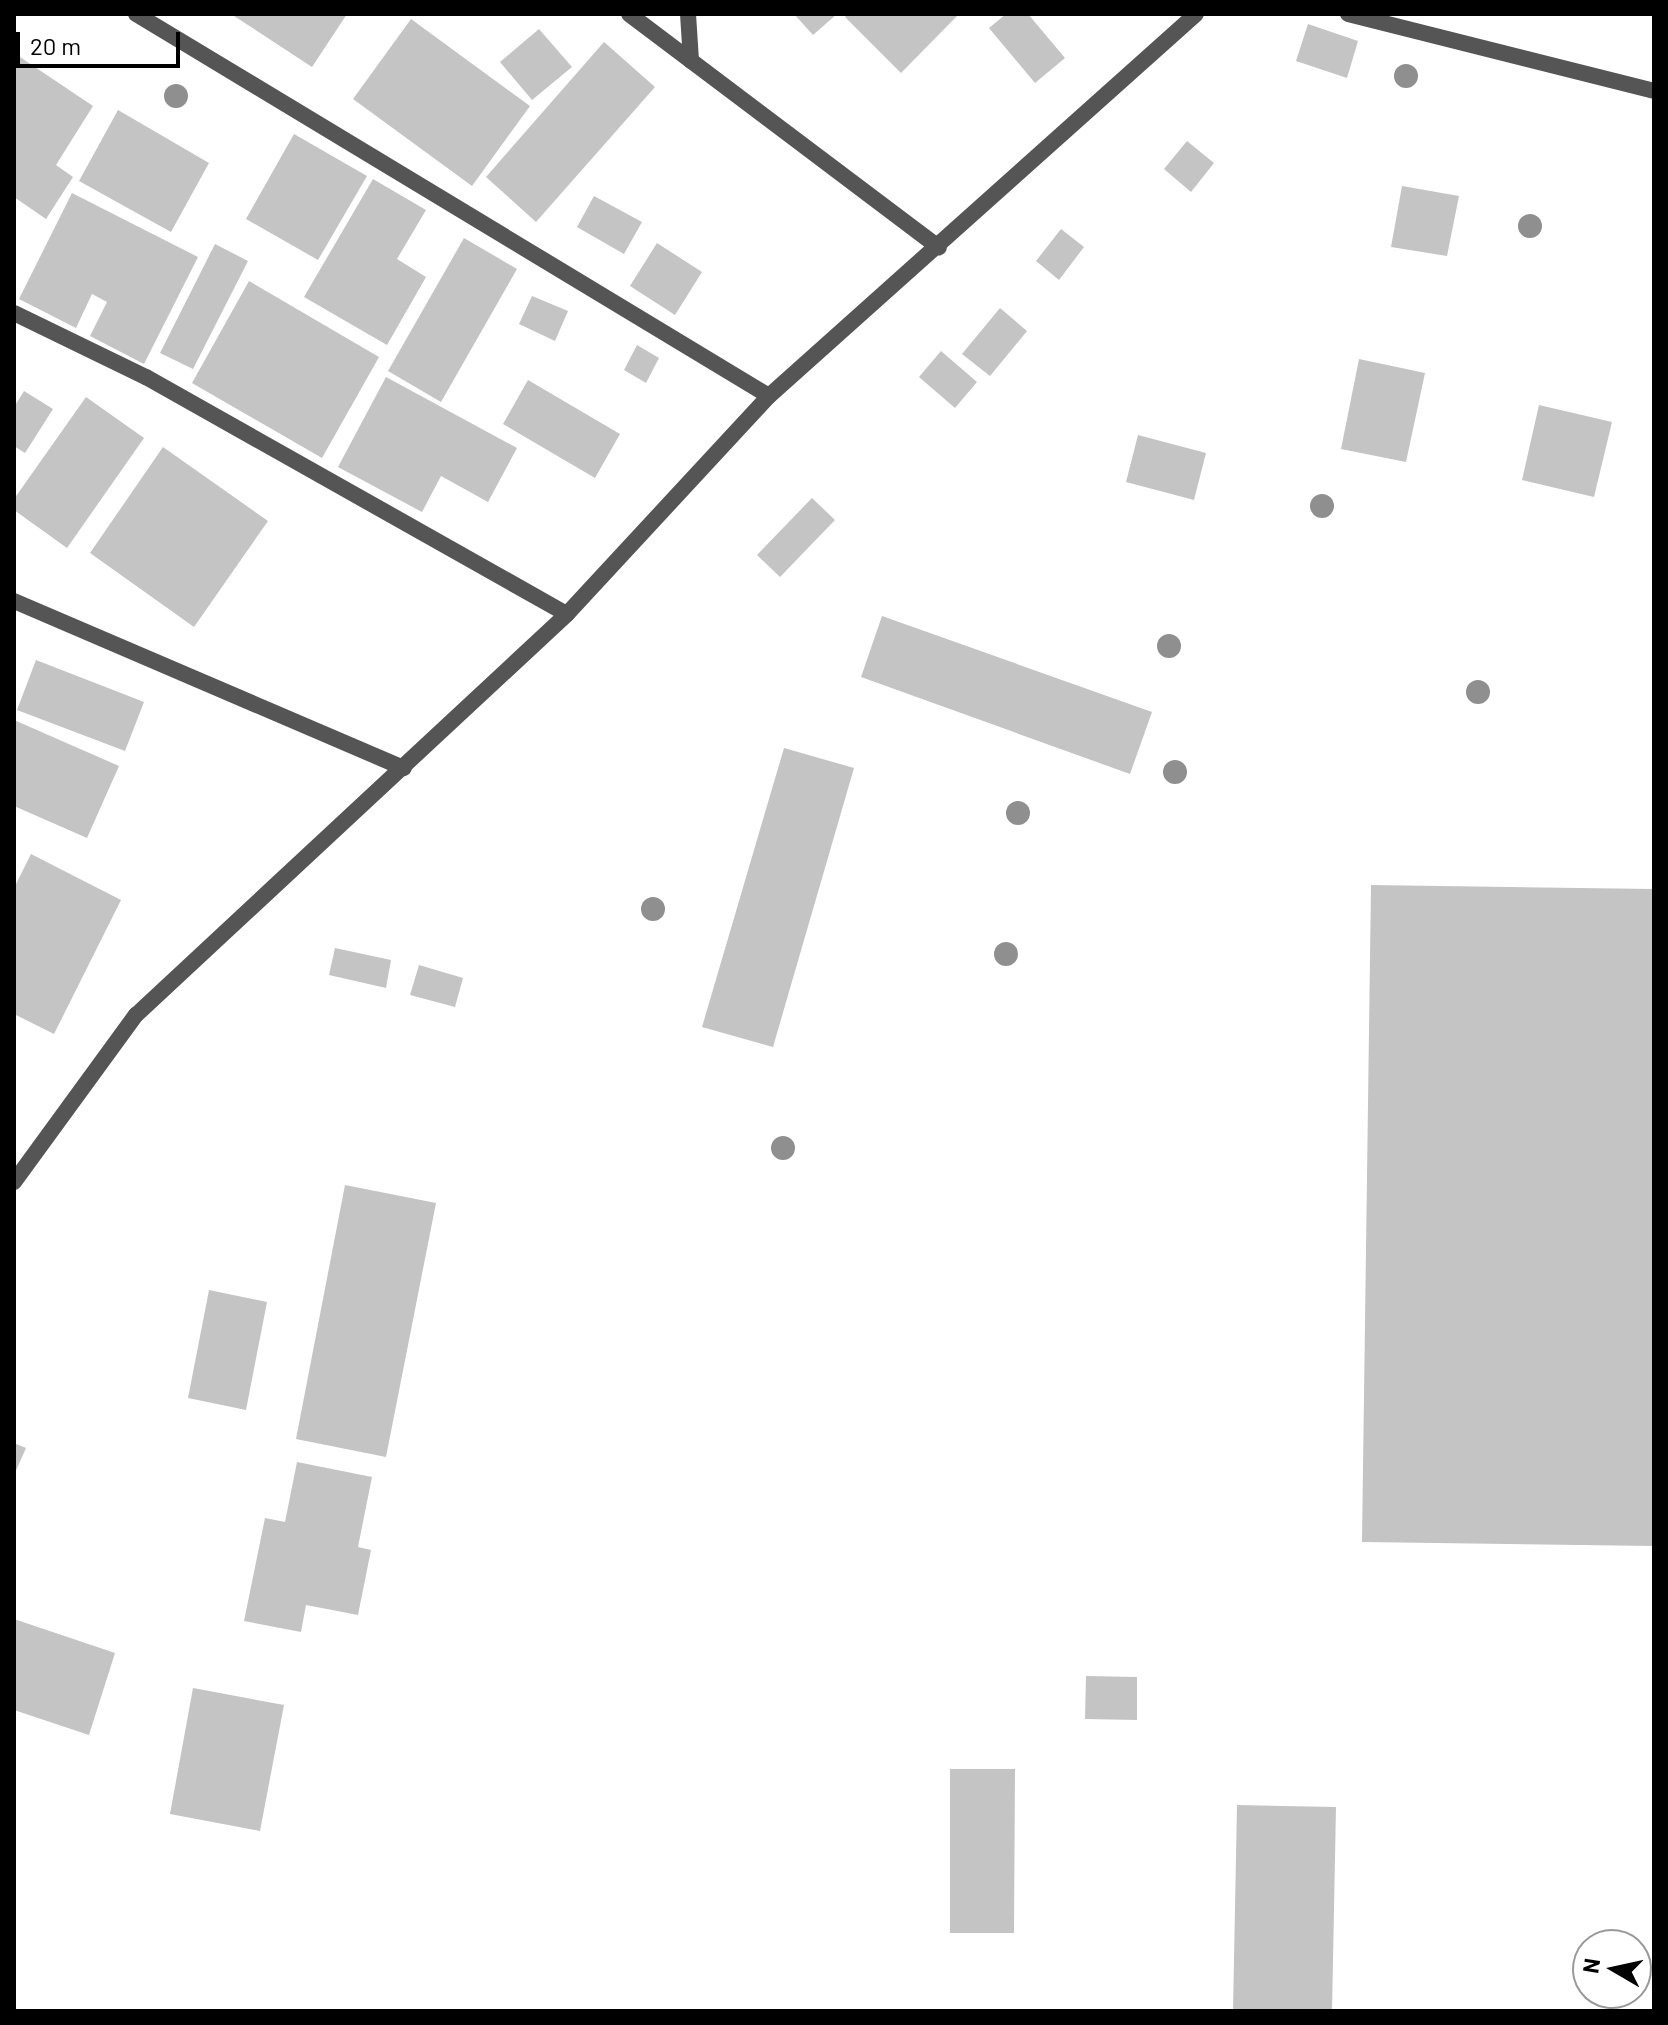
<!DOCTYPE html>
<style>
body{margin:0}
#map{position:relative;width:1668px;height:2025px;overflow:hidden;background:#fff;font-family:Barlow,sans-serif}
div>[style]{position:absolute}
.building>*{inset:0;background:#c4c4c4}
.street>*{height:16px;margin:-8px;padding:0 8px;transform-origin:8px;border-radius:8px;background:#555}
.trees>*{width:24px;height:24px;margin:-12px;border-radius:50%;background:#8f8f8f}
span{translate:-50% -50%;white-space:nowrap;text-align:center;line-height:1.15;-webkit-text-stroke:8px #fff;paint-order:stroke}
.frame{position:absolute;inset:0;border:16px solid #000;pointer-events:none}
.north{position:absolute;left:1572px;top:1929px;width:80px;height:80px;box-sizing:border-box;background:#fff;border:2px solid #999;border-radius:50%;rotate:279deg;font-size:22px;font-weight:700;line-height:32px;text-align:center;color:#000}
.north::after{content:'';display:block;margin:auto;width:28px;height:36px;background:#000;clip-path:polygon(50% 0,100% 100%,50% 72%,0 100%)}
.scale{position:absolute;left:16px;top:32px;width:164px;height:36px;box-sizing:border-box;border:4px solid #000;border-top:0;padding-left:10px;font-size:24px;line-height:28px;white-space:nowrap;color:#000;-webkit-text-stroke:6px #fff;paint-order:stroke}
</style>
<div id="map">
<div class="building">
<i style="clip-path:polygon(231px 14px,347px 14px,312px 67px)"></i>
<i style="clip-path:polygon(794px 14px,837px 14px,813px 35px)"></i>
<i style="clip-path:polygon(848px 14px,959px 14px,901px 73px,845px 17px)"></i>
<i style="clip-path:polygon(1006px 14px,1028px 14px,1065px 58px,1035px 83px,989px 28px)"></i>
<i style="clip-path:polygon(411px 19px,530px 106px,472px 186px,353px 99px)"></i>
<i style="clip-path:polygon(1308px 24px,1358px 41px,1347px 78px,1296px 61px)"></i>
<i style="clip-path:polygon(539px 29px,572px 67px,532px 100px,500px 62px)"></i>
<i style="clip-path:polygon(604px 42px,655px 87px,536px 222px,486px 177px)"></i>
<i style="clip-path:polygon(14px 53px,93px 106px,56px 165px,73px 177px,46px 219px,14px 197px)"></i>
<i style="clip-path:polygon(118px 110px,209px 163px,171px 232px,79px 181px)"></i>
<i style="clip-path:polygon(294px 134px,367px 176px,318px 260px,246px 219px)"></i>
<i style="clip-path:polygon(1187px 141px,1214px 163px,1191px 192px,1164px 169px)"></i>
<i style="clip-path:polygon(373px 179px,426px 210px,397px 259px,426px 277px,387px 345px,304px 297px)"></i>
<i style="clip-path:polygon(1402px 186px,1459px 196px,1447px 256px,1391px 247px)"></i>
<i style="clip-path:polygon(72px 193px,198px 257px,144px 364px,90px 336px,107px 302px,92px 294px,76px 328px,19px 299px)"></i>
<i style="clip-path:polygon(594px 196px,642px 222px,624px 254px,577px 227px)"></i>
<i style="clip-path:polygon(1061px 229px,1084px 247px,1059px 280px,1036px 261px)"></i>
<i style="clip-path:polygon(464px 238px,517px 269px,441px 402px,388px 371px)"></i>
<i style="clip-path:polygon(657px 243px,702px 272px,675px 315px,630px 286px)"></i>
<i style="clip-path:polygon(215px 244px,248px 261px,193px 369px,160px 353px)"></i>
<i style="clip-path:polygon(249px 281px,379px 357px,322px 458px,192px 383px)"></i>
<i style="clip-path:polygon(532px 296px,568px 311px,555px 341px,519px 324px)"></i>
<i style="clip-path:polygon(1000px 308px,1027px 331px,990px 376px,962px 354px)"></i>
<i style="clip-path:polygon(637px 345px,659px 358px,646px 383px,624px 370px)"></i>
<i style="clip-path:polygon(941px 351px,977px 382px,955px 408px,919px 377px)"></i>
<i style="clip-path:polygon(1359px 359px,1425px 373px,1406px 462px,1341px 449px)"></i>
<i style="clip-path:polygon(386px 377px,517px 448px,488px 502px,441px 476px,422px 512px,338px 467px)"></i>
<i style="clip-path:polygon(528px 380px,620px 434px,595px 478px,503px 424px)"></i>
<i style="clip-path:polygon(24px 391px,53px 409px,25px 453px,14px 446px,14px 407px)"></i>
<i style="clip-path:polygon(86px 397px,144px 438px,67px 548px,14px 510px,14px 499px)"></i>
<i style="clip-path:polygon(1539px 405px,1612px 422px,1594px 497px,1522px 480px)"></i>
<i style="clip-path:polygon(1138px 435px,1206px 453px,1194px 500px,1126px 482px)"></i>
<i style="clip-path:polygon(163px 447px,268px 521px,194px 627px,90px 553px)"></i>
<i style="clip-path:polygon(812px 498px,835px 520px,780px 577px,757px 555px)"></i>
<i style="clip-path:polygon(882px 616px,1152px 712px,1130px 774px,861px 677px)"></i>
<i style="clip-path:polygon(36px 660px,144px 702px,125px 751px,17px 710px)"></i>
<i style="clip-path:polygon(14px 720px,119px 766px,87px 838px,14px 806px)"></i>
<i style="clip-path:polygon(784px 748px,854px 768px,773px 1047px,702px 1027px)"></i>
<i style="clip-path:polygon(31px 854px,121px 900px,54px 1034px,14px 1014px,14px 888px)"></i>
<i style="clip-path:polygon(1371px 885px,1654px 889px,1654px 1546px,1362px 1542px)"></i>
<i style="clip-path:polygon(335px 948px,391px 960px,386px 988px,329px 975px)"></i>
<i style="clip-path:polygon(419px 965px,463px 978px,455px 1007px,410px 995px)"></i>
<i style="clip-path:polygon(345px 1185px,436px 1203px,386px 1457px,296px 1439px)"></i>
<i style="clip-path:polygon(209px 1290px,267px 1302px,246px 1410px,188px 1398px)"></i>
<i style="clip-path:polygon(14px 1443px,26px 1448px,14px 1475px)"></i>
<i style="clip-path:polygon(297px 1462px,372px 1477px,358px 1547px,371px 1550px,358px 1615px,306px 1605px,301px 1632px,244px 1621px,265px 1518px,285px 1522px)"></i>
<i style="clip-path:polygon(14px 1619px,115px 1653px,89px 1735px,14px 1710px)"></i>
<i style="clip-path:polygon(1086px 1676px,1137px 1677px,1137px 1720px,1085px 1719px)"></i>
<i style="clip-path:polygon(193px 1688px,284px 1705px,260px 1831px,170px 1814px)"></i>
<i style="clip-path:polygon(950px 1769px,1015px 1769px,1014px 1933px,950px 1933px)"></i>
<i style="clip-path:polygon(1237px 1805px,1336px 1807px,1332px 2011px,1233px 2011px)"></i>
</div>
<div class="street">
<i style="left:136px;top:14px;width:739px;rotate:31.11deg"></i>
<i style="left:629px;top:14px;width:388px;rotate:37deg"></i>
<i style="left:688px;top:14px;width:47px;rotate:86.3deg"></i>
<i style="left:1348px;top:14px;width:316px;rotate:14.1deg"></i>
<i style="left:14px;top:313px;width:147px;rotate:25.9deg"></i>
<i style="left:146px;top:377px;width:483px;rotate:29.4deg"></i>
<i style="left:14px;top:601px;width:424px;rotate:23.2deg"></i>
<i style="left:14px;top:1182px;width:207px;rotate:-53.9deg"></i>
<i style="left:136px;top:1015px;width:589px;rotate:-42.93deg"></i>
<i style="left:567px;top:614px;width:297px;rotate:-47.2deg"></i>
<i style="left:769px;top:396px;width:573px;rotate:-41.82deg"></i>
</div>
<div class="trees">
<i style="left:1406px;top:76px"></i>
<i style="left:176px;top:96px"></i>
<i style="left:1530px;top:226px"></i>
<i style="left:1322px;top:506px"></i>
<i style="left:1169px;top:646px"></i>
<i style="left:1478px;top:692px"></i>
<i style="left:1175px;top:772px"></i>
<i style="left:1018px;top:813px"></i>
<i style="left:653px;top:909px"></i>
<i style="left:1006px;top:954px"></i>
<i style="left:783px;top:1148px"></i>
</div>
<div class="frame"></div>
<div class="north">N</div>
<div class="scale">20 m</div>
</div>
